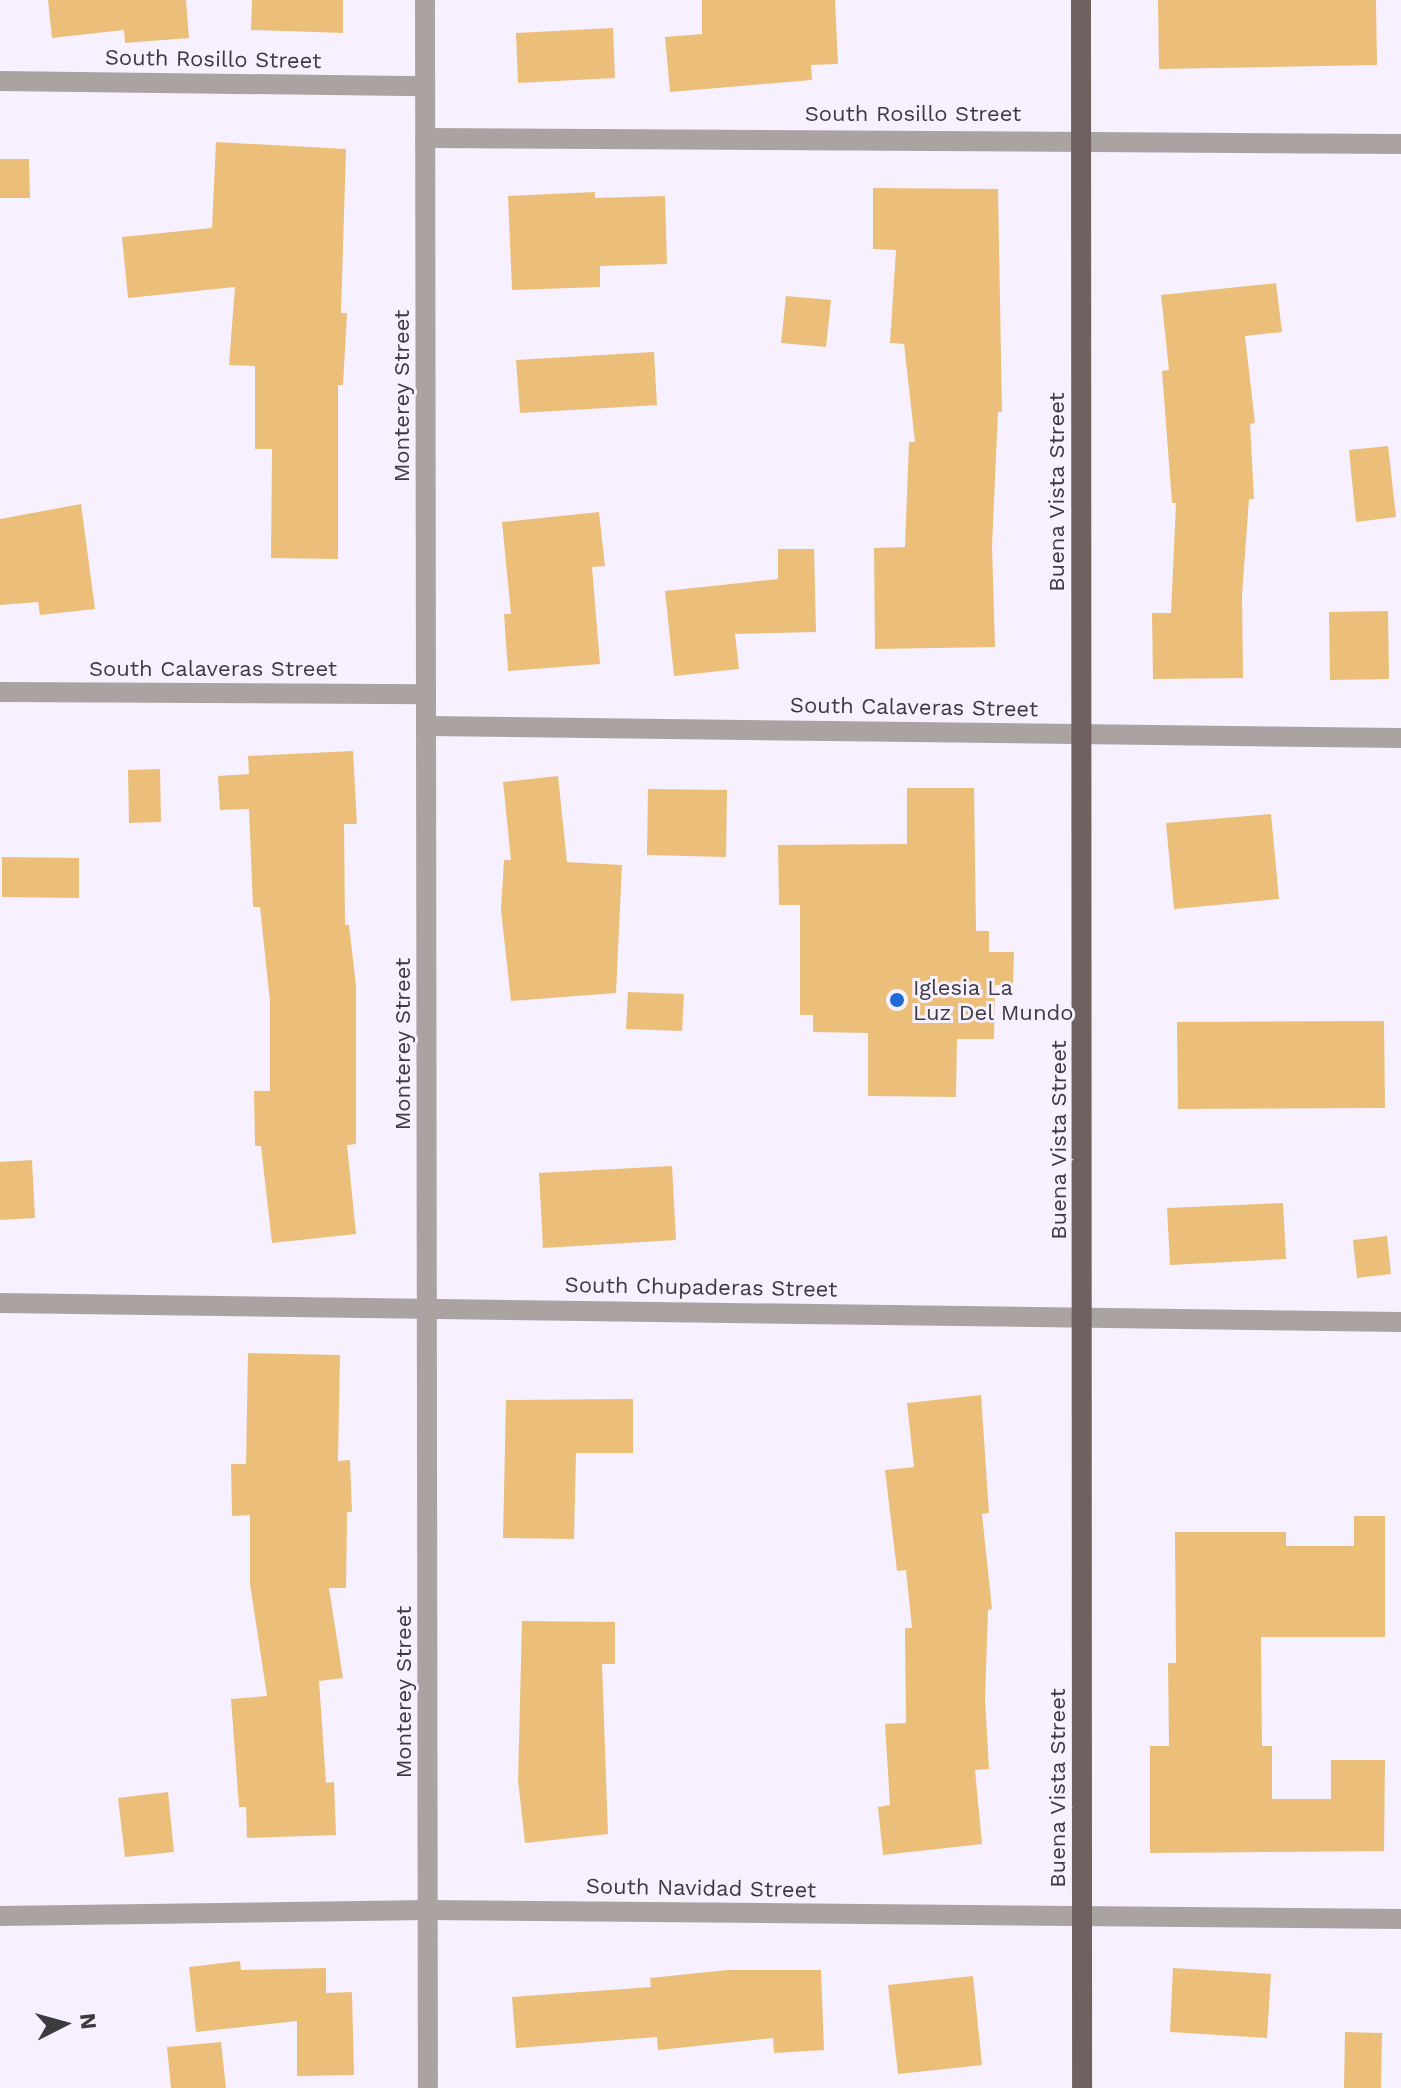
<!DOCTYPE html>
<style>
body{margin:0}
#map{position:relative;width:1401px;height:2088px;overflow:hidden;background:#f7f0fe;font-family:"Work Sans",sans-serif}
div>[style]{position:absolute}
.building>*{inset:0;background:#ebbf7a}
.street>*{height:20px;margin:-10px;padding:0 10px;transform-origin:10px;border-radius:10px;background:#aba3a2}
.primary>*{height:20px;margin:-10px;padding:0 10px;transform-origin:10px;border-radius:10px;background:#6f6160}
.dots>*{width:22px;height:22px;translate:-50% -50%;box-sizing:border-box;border:4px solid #f7f0fe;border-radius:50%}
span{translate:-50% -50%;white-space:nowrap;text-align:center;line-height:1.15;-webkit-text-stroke:6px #f7f0fe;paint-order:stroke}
.street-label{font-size:22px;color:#3d3a40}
.poi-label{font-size:22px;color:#3d3a40}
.left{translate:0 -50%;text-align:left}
.north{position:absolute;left:24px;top:1984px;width:80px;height:80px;-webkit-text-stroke:6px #f7f0fe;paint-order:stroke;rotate:84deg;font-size:22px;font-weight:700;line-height:32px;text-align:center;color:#3d3a40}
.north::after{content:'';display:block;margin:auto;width:28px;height:36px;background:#3d3a40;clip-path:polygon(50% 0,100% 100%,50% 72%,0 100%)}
</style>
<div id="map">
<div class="building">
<i style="clip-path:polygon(48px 0,186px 0,189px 38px,125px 43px,124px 30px,52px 38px)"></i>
<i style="clip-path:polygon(252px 0,343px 0,343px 33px,251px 30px)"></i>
<i style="clip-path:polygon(702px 0,835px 0,838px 64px,811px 65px,812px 80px,670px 92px,665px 37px,702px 34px)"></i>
<i style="clip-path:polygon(1158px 0,1376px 0,1377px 65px,1159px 69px)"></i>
<i style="clip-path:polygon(613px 28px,615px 78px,518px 83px,516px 33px)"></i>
<i style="clip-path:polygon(216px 142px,346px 149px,341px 313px,347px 313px,343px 385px,338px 385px,338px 559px,271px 558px,272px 449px,255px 449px,255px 366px,229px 365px,235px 287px,128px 298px,122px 237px,212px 228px)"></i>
<i style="clip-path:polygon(0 159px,29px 159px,30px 198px,0 198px)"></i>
<i style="clip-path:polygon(873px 188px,998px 189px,1002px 412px,998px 412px,992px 546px,995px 647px,875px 649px,874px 548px,905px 547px,909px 442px,915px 442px,904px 344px,890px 343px,896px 250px,873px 249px)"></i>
<i style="clip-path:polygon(595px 192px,595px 198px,665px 196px,667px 264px,600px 266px,600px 287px,512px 290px,508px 196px)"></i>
<i style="clip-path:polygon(1276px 283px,1282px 332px,1245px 336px,1255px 423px,1250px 424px,1254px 499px,1249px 499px,1242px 595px,1243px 678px,1153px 679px,1152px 613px,1171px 613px,1176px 503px,1172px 503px,1162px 371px,1169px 370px,1161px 295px)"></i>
<i style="clip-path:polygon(786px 296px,831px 300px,826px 347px,781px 343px)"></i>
<i style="clip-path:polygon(654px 352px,657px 405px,520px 413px,516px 360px)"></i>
<i style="clip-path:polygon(1388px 446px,1396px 517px,1356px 522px,1349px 450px)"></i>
<i style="clip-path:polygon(81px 504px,95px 609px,40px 615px,38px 602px,0 605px,0 519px)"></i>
<i style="clip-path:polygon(599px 512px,605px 566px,592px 567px,600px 664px,508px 671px,504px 614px,511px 614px,502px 522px)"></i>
<i style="clip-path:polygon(778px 549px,814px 549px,816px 632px,735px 634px,739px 669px,674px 676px,665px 591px,778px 579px)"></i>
<i style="clip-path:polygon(1388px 611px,1389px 679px,1330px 680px,1329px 612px)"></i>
<i style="clip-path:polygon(353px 751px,357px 824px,344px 824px,345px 925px,349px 925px,356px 986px,356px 1144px,347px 1145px,356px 1234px,272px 1243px,261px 1146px,255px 1146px,254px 1091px,270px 1091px,270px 1002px,260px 907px,253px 907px,249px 809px,220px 810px,218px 776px,249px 774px,248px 756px)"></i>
<i style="clip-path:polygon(160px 769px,161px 822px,129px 823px,128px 770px)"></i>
<i style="clip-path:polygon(558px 776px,567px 862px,622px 865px,616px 993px,511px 1001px,501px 910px,504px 860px,511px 860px,503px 782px)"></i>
<i style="clip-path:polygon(907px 788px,974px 788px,976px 931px,989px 931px,989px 952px,1014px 952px,1013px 985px,995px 985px,994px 1039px,957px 1039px,956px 1097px,868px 1096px,868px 1033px,813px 1032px,813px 1015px,800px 1015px,800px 905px,779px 905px,778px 845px,907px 844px)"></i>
<i style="clip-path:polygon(648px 789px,727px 790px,726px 857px,647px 855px)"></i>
<i style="clip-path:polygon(1271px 814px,1279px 899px,1174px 909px,1166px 823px)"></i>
<i style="clip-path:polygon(2px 857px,79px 858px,79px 898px,2px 897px)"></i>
<i style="clip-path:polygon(628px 992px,684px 994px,682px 1031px,626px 1029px)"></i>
<i style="clip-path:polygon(1384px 1021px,1385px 1108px,1178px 1109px,1177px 1022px)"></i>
<i style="clip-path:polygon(32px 1160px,35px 1218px,0 1220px,0 1162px)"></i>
<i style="clip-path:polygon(672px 1166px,676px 1240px,543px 1248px,539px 1173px)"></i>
<i style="clip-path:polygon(1283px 1203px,1286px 1259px,1170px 1265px,1167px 1208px)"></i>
<i style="clip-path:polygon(1387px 1236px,1391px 1274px,1357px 1278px,1353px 1240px)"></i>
<i style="clip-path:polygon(248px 1353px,340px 1355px,338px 1461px,350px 1460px,352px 1512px,347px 1512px,346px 1588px,329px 1588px,343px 1678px,319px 1681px,326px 1783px,334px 1782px,336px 1835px,247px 1838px,246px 1807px,239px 1807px,231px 1699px,267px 1696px,250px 1584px,250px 1515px,232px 1516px,231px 1464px,246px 1464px)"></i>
<i style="clip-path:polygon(981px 1395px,989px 1513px,982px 1514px,992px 1609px,988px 1610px,985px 1699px,989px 1769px,975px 1770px,982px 1844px,883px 1855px,878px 1807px,890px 1805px,885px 1724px,906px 1723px,905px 1628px,912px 1628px,906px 1570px,897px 1571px,885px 1470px,914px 1467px,907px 1403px)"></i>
<i style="clip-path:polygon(633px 1399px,633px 1453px,576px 1453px,574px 1539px,503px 1538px,506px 1400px)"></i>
<i style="clip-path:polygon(1354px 1516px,1385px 1516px,1385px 1637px,1261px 1637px,1262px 1746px,1272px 1746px,1272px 1799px,1331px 1799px,1331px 1760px,1385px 1760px,1384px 1851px,1150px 1853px,1150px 1746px,1169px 1746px,1168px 1663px,1176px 1663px,1175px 1532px,1286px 1532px,1286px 1546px,1354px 1546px)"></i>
<i style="clip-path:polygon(522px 1621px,615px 1622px,615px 1664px,602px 1664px,608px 1834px,525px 1843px,518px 1780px)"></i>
<i style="clip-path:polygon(168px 1792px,174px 1852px,125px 1857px,118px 1798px)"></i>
<i style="clip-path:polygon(240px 1961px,241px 1970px,326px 1968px,326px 1993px,352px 1992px,354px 2075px,297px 2076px,297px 2021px,196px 2032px,189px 1967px)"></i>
<i style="clip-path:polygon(1173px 1968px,1271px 1974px,1267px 2038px,1170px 2032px)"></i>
<i style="clip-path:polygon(727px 1970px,821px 1970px,824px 2050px,774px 2053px,773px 2038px,658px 2050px,657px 2037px,516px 2048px,512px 1997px,651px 1987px,650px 1978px)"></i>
<i style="clip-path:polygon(973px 1976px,982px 2065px,898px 2074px,888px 1985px)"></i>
<i style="clip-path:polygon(1345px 2032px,1382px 2033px,1381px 2088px,1344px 2088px)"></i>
<i style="clip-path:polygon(221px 2042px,226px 2088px,171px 2088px,167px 2047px)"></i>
</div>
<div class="street">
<i style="left:425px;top:0;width:2088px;rotate:89.92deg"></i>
<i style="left:0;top:81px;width:425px;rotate:0.7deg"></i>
<i style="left:425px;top:138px;width:976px;rotate:0.35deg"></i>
<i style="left:0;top:692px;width:426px;rotate:0.3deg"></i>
<i style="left:426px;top:726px;width:975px;rotate:0.71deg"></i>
<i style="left:0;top:1303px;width:1401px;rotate:0.78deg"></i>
<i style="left:0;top:1916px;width:428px;rotate:-0.8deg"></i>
<i style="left:428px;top:1910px;width:973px;rotate:0.53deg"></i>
</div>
<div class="primary">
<i style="left:1081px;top:0;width:2088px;rotate:89.97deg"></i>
</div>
<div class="dots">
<i style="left:897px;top:1000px;background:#1f6ad5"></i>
</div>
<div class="street-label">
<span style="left:213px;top:59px;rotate:1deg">South Rosillo Street</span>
<span style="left:913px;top:114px">South Rosillo Street</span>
<span style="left:402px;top:396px;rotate:-90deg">Monterey Street</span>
<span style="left:1057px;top:492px;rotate:-90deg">Buena Vista Street</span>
<span style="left:213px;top:669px">South Calaveras Street</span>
<span style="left:914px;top:707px;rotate:1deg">South Calaveras Street</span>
<span style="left:403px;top:1044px;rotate:-90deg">Monterey Street</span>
<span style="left:1059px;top:1140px;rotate:-90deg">Buena Vista Street</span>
<span style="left:701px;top:1287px;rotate:1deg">South Chupaderas Street</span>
<span style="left:404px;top:1692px;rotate:-90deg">Monterey Street</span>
<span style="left:1058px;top:1788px;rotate:-90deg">Buena Vista Street</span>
<span style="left:701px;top:1888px;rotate:1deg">South Navidad Street</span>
</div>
<div class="poi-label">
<span class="left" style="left:913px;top:1000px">Iglesia La<br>Luz Del Mundo</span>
</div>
<div class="north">N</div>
</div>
